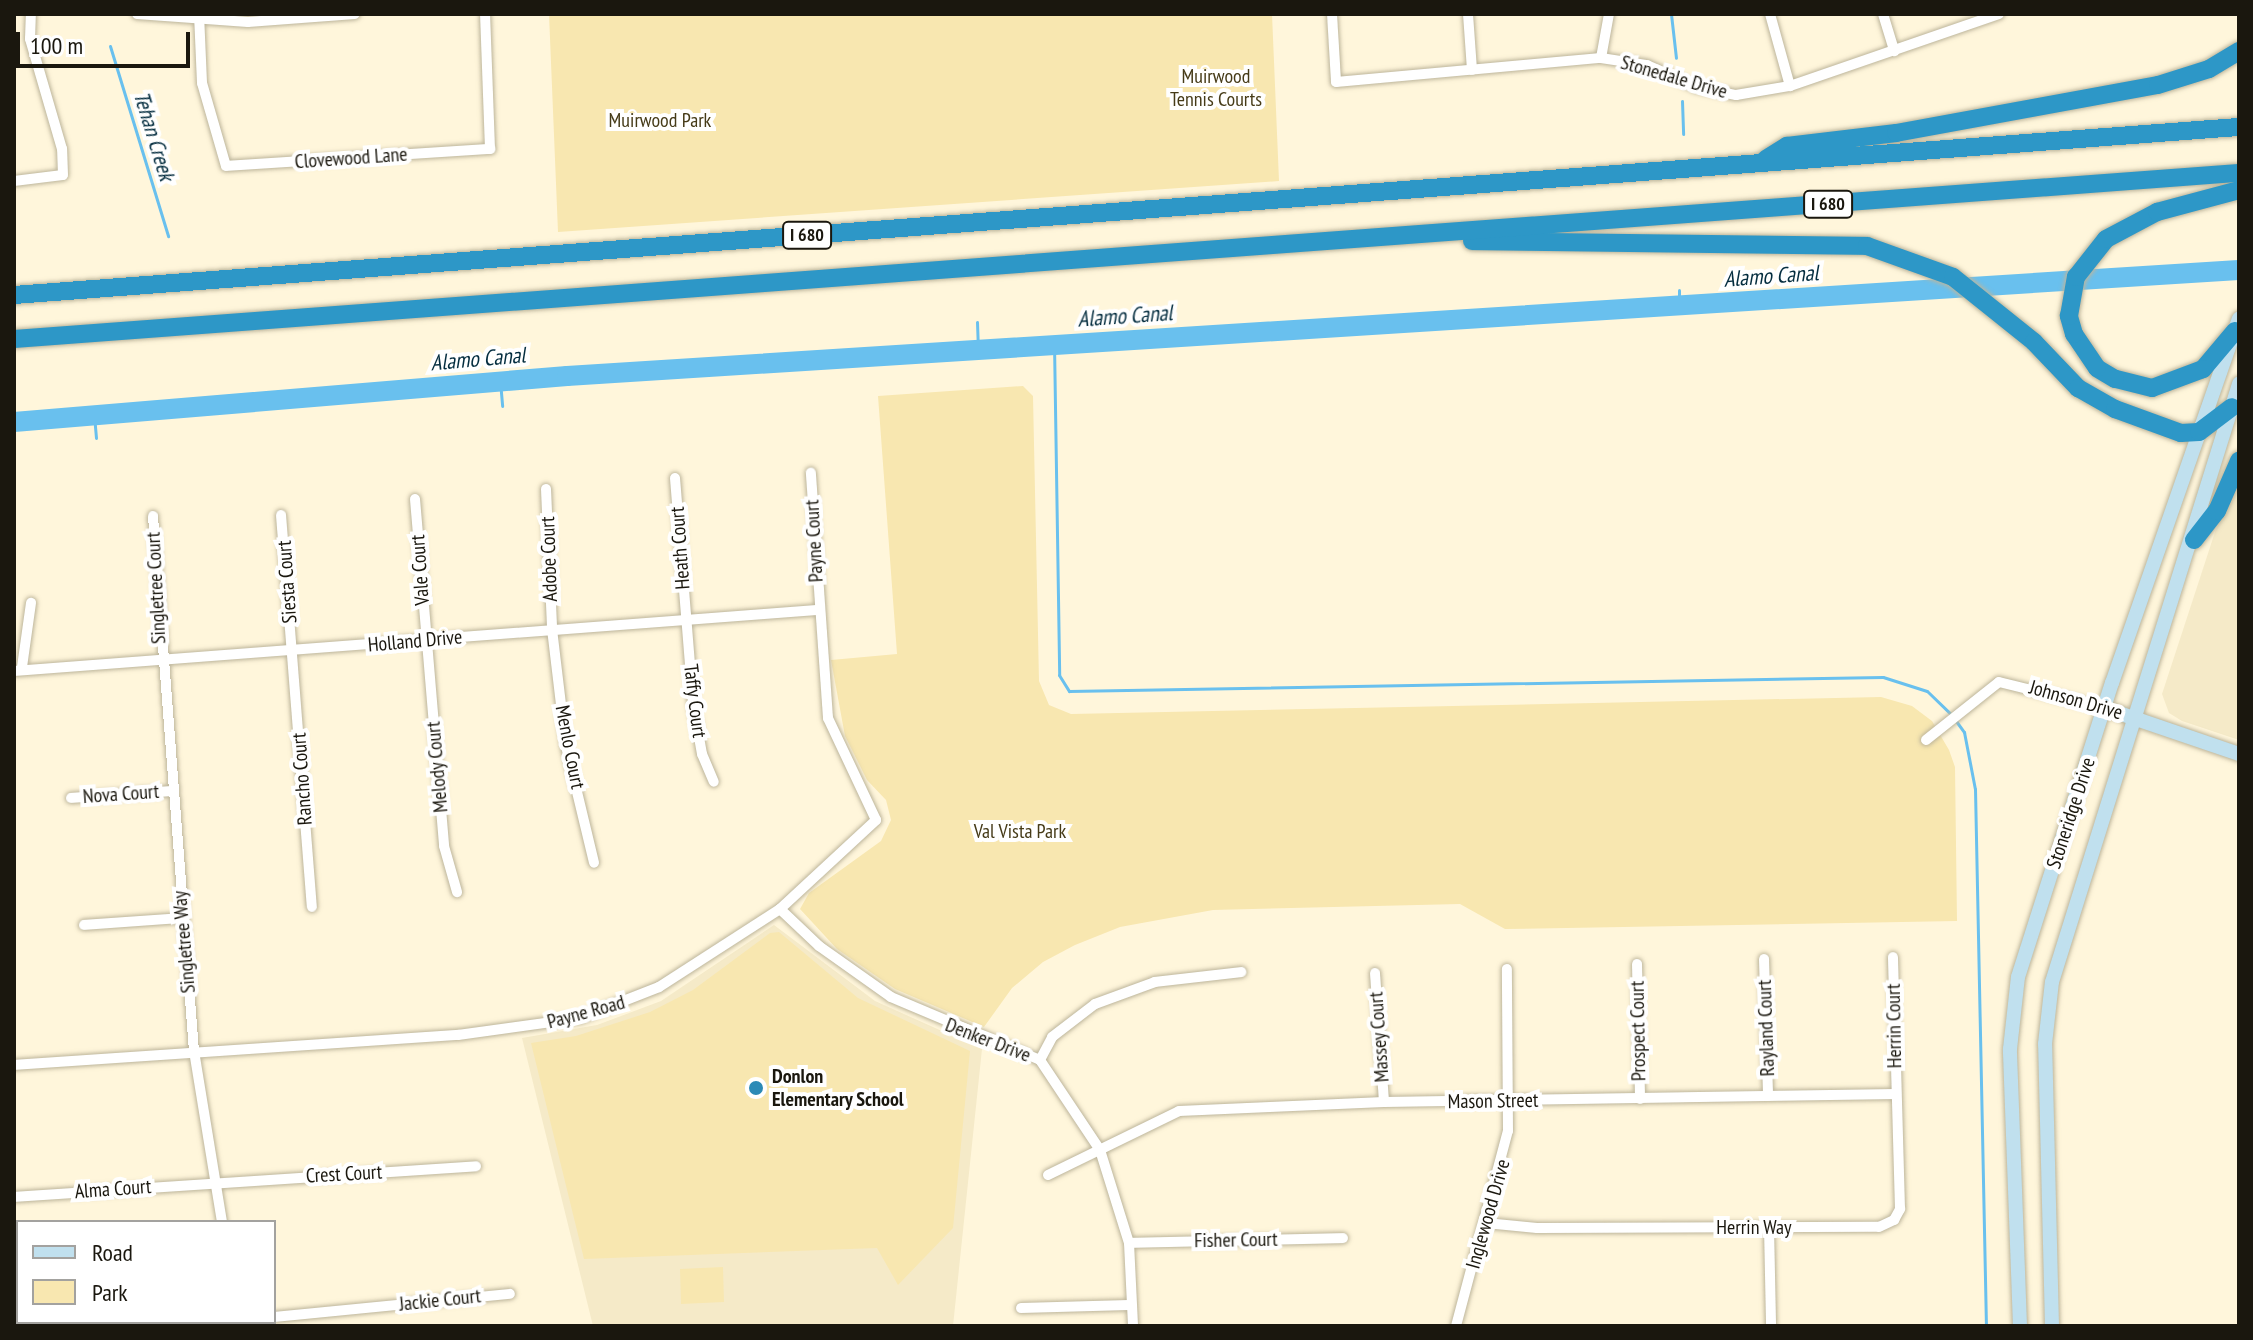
<!DOCTYPE html>
<style>
body{margin:0}
#map{position:relative;width:2253px;height:1340px;overflow:hidden;background:#fff6db;font-family:"PT Sans Narrow",sans-serif}
div>[style]{position:absolute}
.built>*{inset:0;background:#f5eac8}
.green>*{inset:0;background:#f8e7b0}
.stream>*{height:3px;margin:-1.5px;padding:0 1.5px;transform-origin:1.5px;border-radius:1.5px;background:#69c0ee}
.river>*{height:20px;margin:-10px;padding:0 10px;transform-origin:10px;border-radius:10px;background:#69c0ee}
.roads{filter:drop-shadow(0 0 2px #bdb59b) drop-shadow(0 0 2px #bdb59b)}
.street>*{height:10px;margin:-5px;padding:0 5px;transform-origin:5px;border-radius:5px;background:#fff}
.secondary>*{height:14px;margin:-7px;padding:0 7px;transform-origin:7px;border-radius:7px;background:#c0e0ee}
.highway>*{height:18px;margin:-9px;padding:0 9px;transform-origin:9px;border-radius:9px;background:#2d97c7}
.dots>*{width:22px;height:22px;translate:-50% -50%;box-sizing:border-box;border:4px solid #fff;border-radius:50%}
span{translate:-50% -50%;white-space:nowrap;text-align:center;line-height:1.15;-webkit-text-stroke:8px #fff;paint-order:stroke}
.shield-label span{padding:2px 6px;background:#fff;border:2px solid;border-radius:6px;-webkit-text-stroke-width:0}
.shield-label{font-size:18px;color:#1a170e;font-weight:700}
.park-label{font-size:20px;color:#463b18}
.street-label{font-size:20px;color:#1a170e}
.poi-label{font-size:20px;color:#1a170e;font-weight:700}
.left{translate:0 -50%;text-align:left}
.water-label{font-size:22px;color:#042d3f;font-style:italic}
.frame{position:absolute;inset:0;border:16px solid #1a170e;pointer-events:none}
.legend{position:absolute;left:16px;top:1220px;width:260px;height:104px;box-sizing:border-box;background:#fff;border:2px solid #a3a29f;margin:0;padding:10px 14px;list-style:none;font-size:24px;color:#1a170e}
.legend li{display:flex;align-items:center;gap:16px;height:40px}
.legend b{width:40px;border:2px solid #a3a29f}
.scale{position:absolute;left:16px;top:32px;width:174px;height:36px;box-sizing:border-box;border:4px solid #1a170e;border-top:0;padding-left:10px;font-size:24px;line-height:28px;white-space:nowrap;color:#1a170e;-webkit-text-stroke:6px #fff;paint-order:stroke}
</style>
<div id="map">
<div class="built">
<i style="clip-path:polygon(2239px 478px,2239px 740px,2182px 721px,2169px 713px,2162px 694px,2215px 532px)"></i>
<i style="clip-path:polygon(774px 925px,875px 1001px,982px 1049px,953px 1326px,593px 1326px,522px 1038px,597px 1025px,661px 1001px)"></i>
</div>
<div class="green">
<i style="clip-path:polygon(549px 14px,1272px 14px,1279px 181px,558px 232px)"></i>
<i style="clip-path:polygon(1023px 386px,1033px 396px,1039px 681px,1049px 705px,1071px 714px,1881px 697px,1912px 706px,1932px 721px,1949px 750px,1955px 767px,1957px 921px,1505px 929px,1460px 904px,1213px 910px,1120px 927px,1075px 945px,1043px 962px,1012px 988px,984px 1027px,895px 989px,837px 949px,800px 909px,809px 893px,881px 841px,891px 820px,886px 800px,867px 780px,845px 736px,831px 660px,897px 654px,878px 396px)"></i>
<i style="clip-path:polygon(779px 932px,858px 998px,970px 1051px,953px 1228px,898px 1285px,877px 1248px,584px 1259px,531px 1043px,576px 1036px,650px 1012px,693px 990px,770px 933px)"></i>
<i style="clip-path:polygon(723px 1267px,724px 1302px,681px 1304px,680px 1269px)"></i>
</div>
<div class="stream">
<i style="left:1671px;top:14px;width:44px;rotate:83.5deg"></i>
<i style="left:110px;top:46px;width:199px;rotate:73deg"></i>
<i style="left:1682px;top:101px;width:33px;rotate:88deg"></i>
<i style="left:1679px;top:307px;width:17px;rotate:-90deg"></i>
<i style="left:977px;top:322px;width:26px;rotate:88deg"></i>
<i style="left:1054px;top:343px;width:332px;rotate:89.1deg"></i>
<i style="left:1059px;top:675px;width:19px;rotate:58deg"></i>
<i style="left:1069px;top:691px;width:814px;rotate:-0.99deg"></i>
<i style="left:1883px;top:677px;width:46px;rotate:17.7deg"></i>
<i style="left:1927px;top:691px;width:35px;rotate:44deg"></i>
<i style="left:500px;top:381px;width:25px;rotate:85deg"></i>
<i style="left:94px;top:415px;width:23px;rotate:85deg"></i>
<i style="left:1956px;top:721px;width:14px;rotate:54deg"></i>
<i style="left:1964px;top:732px;width:58px;rotate:79.1deg"></i>
<i style="left:1975px;top:789px;width:537px;rotate:88.83deg"></i>
</div>
<div class="river">
<i style="left:14px;top:422px;width:555px;rotate:-4.76deg"></i>
<i style="left:567px;top:376px;width:1675px;rotate:-3.63deg"></i>
</div>
<div class="roads">
<div class="street">
<i style="left:137px;top:14px;width:111px;rotate:4.1deg"></i>
<i style="left:248px;top:22px;width:107px;rotate:-4.3deg"></i>
<i style="left:199px;top:14px;width:69px;rotate:87.5deg"></i>
<i style="left:202px;top:83px;width:86px;rotate:73.9deg"></i>
<i style="left:226px;top:166px;width:265px;rotate:-3.7deg"></i>
<i style="left:490px;top:149px;width:135px;rotate:-92.1deg"></i>
<i style="left:1332px;top:14px;width:68px;rotate:86.6deg"></i>
<i style="left:1336px;top:82px;width:266px;rotate:-5.2deg"></i>
<i style="left:1601px;top:58px;width:47px;rotate:8.7deg"></i>
<i style="left:1647px;top:65px;width:54px;rotate:24.2deg"></i>
<i style="left:1696px;top:87px;width:41px;rotate:11.3deg"></i>
<i style="left:1736px;top:95px;width:55px;rotate:-9.5deg"></i>
<i style="left:1790px;top:86px;width:221px;rotate:-19deg"></i>
<i style="left:1468px;top:14px;width:56px;rotate:85.9deg"></i>
<i style="left:1770px;top:14px;width:75px;rotate:74.5deg"></i>
<i style="left:1883px;top:14px;width:39px;rotate:73deg"></i>
<i style="left:1601px;top:58px;width:45px;rotate:-79.7deg"></i>
<i style="left:14px;top:181px;width:49px;rotate:-7deg"></i>
<i style="left:63px;top:175px;width:26px;rotate:-92deg"></i>
<i style="left:62px;top:149px;width:115px;rotate:-106.2deg"></i>
<i style="left:30px;top:39px;width:25px;rotate:-88deg"></i>
<i style="left:675px;top:478px;width:227px;rotate:85.4deg"></i>
<i style="left:693px;top:704px;width:51px;rotate:79.8deg"></i>
<i style="left:702px;top:754px;width:30px;rotate:67deg"></i>
<i style="left:546px;top:489px;width:140px;rotate:87.5deg"></i>
<i style="left:552px;top:629px;width:118px;rotate:83.2deg"></i>
<i style="left:566px;top:746px;width:120px;rotate:76.5deg"></i>
<i style="left:415px;top:499px;width:348px;rotate:85.2deg"></i>
<i style="left:444px;top:846px;width:48px;rotate:74.2deg"></i>
<i style="left:281px;top:515px;width:393px;rotate:85.5deg"></i>
<i style="left:153px;top:516px;width:537px;rotate:85.62deg"></i>
<i style="left:194px;top:1051px;width:173px;rotate:80.7deg"></i>
<i style="left:22px;top:667px;width:65px;rotate:-82deg"></i>
<i style="left:14px;top:671px;width:805px;rotate:-4.34deg"></i>
<i style="left:1926px;top:740px;width:93px;rotate:-38.5deg"></i>
<i style="left:1999px;top:682px;width:108px;rotate:13.9deg"></i>
<i style="left:71px;top:798px;width:100px;rotate:-4deg"></i>
<i style="left:780px;top:909px;width:54px;rotate:43.5deg"></i>
<i style="left:819px;top:946px;width:88px;rotate:35.3deg"></i>
<i style="left:891px;top:997px;width:162px;rotate:22.9deg"></i>
<i style="left:1040px;top:1060px;width:108px;rotate:56.3deg"></i>
<i style="left:1100px;top:1150px;width:97px;rotate:72.7deg"></i>
<i style="left:1129px;top:1243px;width:83px;rotate:87.2deg"></i>
<i style="left:84px;top:925px;width:98px;rotate:-4.1deg"></i>
<i style="left:1764px;top:959px;width:137px;rotate:88.3deg"></i>
<i style="left:1637px;top:964px;width:135px;rotate:88.7deg"></i>
<i style="left:1375px;top:973px;width:129px;rotate:86deg"></i>
<i style="left:1040px;top:1060px;width:26px;rotate:-62deg"></i>
<i style="left:1052px;top:1037px;width:54px;rotate:-37.5deg"></i>
<i style="left:1095px;top:1004px;width:64px;rotate:-20.1deg"></i>
<i style="left:1155px;top:982px;width:87px;rotate:-6.6deg"></i>
<i style="left:14px;top:1065px;width:445px;rotate:-3.9deg"></i>
<i style="left:458px;top:1035px;width:123px;rotate:-7.9deg"></i>
<i style="left:580px;top:1018px;width:85px;rotate:-21.4deg"></i>
<i style="left:659px;top:987px;width:144px;rotate:-32.8deg"></i>
<i style="left:780px;top:909px;width:131px;rotate:-42.8deg"></i>
<i style="left:876px;top:820px;width:113px;rotate:-115.2deg"></i>
<i style="left:828px;top:718px;width:246px;rotate:-94deg"></i>
<i style="left:1048px;top:1175px;width:146px;rotate:-26deg"></i>
<i style="left:1179px;top:1111px;width:205px;rotate:-2.5deg"></i>
<i style="left:1384px;top:1102px;width:512px;rotate:-0.9deg"></i>
<i style="left:14px;top:1197px;width:463px;rotate:-3.8deg"></i>
<i style="left:1486px;top:1223px;width:51px;rotate:5.6deg"></i>
<i style="left:1537px;top:1228px;width:342px;rotate:-0.2deg"></i>
<i style="left:1879px;top:1227px;width:17px;rotate:-25deg"></i>
<i style="left:1894px;top:1220px;width:13px;rotate:-61deg"></i>
<i style="left:1900px;top:1209px;width:252px;rotate:-91.6deg"></i>
<i style="left:1769px;top:1227px;width:99px;rotate:88.8deg"></i>
<i style="left:1129px;top:1243px;width:214px;rotate:-1.3deg"></i>
<i style="left:1021px;top:1308px;width:108px;rotate:-1.6deg"></i>
<i style="left:274px;top:1317px;width:237px;rotate:-5.6deg"></i>
<i style="left:247px;top:1322px;width:4px;rotate:76deg"></i>
<i style="left:121px;top:1326px;width:75px;rotate:-3.1deg"></i>
<i style="left:1456px;top:1326px;width:202px;rotate:-75.1deg"></i>
<i style="left:1508px;top:1131px;width:162px;rotate:-90.4deg"></i>
</div>
<div class="secondary">
<i style="left:2104px;top:708px;width:143px;rotate:18.8deg"></i>
<i style="left:2020px;top:1326px;width:277px;rotate:-92.1deg"></i>
<i style="left:2010px;top:1049px;width:72px;rotate:-83.7deg"></i>
<i style="left:2018px;top:977px;width:309px;rotate:-72.3deg"></i>
<i style="left:2112px;top:683px;width:386px;rotate:-70.8deg"></i>
<i style="left:2052px;top:1326px;width:282px;rotate:-91.4deg"></i>
<i style="left:2045px;top:1044px;width:62px;rotate:-83.6deg"></i>
<i style="left:2052px;top:982px;width:627px;rotate:-72.64deg"></i>
</div>
<div class="highway">
<i style="left:1766px;top:159px;width:25px;rotate:-32deg"></i>
<i style="left:1787px;top:146px;width:110px;rotate:-6.8deg"></i>
<i style="left:1896px;top:133px;width:266px;rotate:-10.4deg"></i>
<i style="left:2158px;top:85px;width:53px;rotate:-17.4deg"></i>
<i style="left:2209px;top:69px;width:35px;rotate:-31deg"></i>
<i style="left:1472px;top:241px;width:395px;rotate:0.7deg"></i>
<i style="left:1867px;top:246px;width:91px;rotate:19.8deg"></i>
<i style="left:1953px;top:277px;width:104px;rotate:38.7deg"></i>
<i style="left:2034px;top:342px;width:64px;rotate:46.3deg"></i>
<i style="left:2078px;top:388px;width:43px;rotate:29.6deg"></i>
<i style="left:2115px;top:409px;width:70px;rotate:20deg"></i>
<i style="left:2181px;top:433px;width:18px;rotate:-3deg"></i>
<i style="left:2199px;top:432px;width:41px;rotate:-37.1deg"></i>
<i style="left:14px;top:295px;width:2231px;rotate:-4.32deg"></i>
<i style="left:2235px;top:331px;width:50px;rotate:130.1deg"></i>
<i style="left:2203px;top:369px;width:54px;rotate:159.6deg"></i>
<i style="left:2152px;top:388px;width:38px;rotate:-166deg"></i>
<i style="left:2115px;top:379px;width:21px;rotate:-149deg"></i>
<i style="left:2097px;top:368px;width:41px;rotate:-124.1deg"></i>
<i style="left:2074px;top:334px;width:19px;rotate:-106deg"></i>
<i style="left:2069px;top:316px;width:40px;rotate:-80deg"></i>
<i style="left:2076px;top:277px;width:48px;rotate:-51.7deg"></i>
<i style="left:2106px;top:239px;width:58px;rotate:-27.9deg"></i>
<i style="left:2157px;top:212px;width:85px;rotate:-15deg"></i>
<i style="left:14px;top:339px;width:2231px;rotate:-4.27deg"></i>
<i style="left:2194px;top:540px;width:37px;rotate:-52deg"></i>
<i style="left:2217px;top:511px;width:55px;rotate:-66.3deg"></i>
</div>
</div>
<div class="dots">
<i style="left:756px;top:1088px;background:#2c8ab6"></i>
</div>
<div class="shield-label">
<span style="left:1828px;top:204px">I 680</span>
<span style="left:807px;top:235px">I 680</span>
</div>
<div class="park-label">
<span style="left:1216px;top:88px">Muirwood<br>Tennis Courts</span>
<span style="left:660px;top:120px">Muirwood Park</span>
<span style="left:1020px;top:831px">Val Vista Park</span>
</div>
<div class="street-label">
<span style="left:1674px;top:77px;rotate:16deg">Stonedale Drive</span>
<span style="left:351px;top:158px;rotate:-4deg">Clovewood Lane</span>
<span style="left:814px;top:541px;rotate:-93deg">Payne Court</span>
<span style="left:680px;top:548px;rotate:-94deg">Heath Court</span>
<span style="left:549px;top:559px;rotate:-92deg">Adobe Court</span>
<span style="left:420px;top:570px;rotate:-94deg">Vale Court</span>
<span style="left:287px;top:582px;rotate:-94deg">Siesta Court</span>
<span style="left:156px;top:588px;rotate:-93deg">Singletree Court</span>
<span style="left:415px;top:641px;rotate:-5deg">Holland Drive</span>
<span style="left:2076px;top:700px;rotate:16deg">Johnson Drive</span>
<span style="left:695px;top:701px;rotate:83deg">Taffy Court</span>
<span style="left:570px;top:747px;rotate:79deg">Menlo Court</span>
<span style="left:437px;top:767px;rotate:-95deg">Melody Court</span>
<span style="left:302px;top:779px;rotate:-94deg">Rancho Court</span>
<span style="left:121px;top:794px;rotate:-4deg">Nova Court</span>
<span style="left:2071px;top:813px;rotate:-72deg">Stoneridge Drive</span>
<span style="left:184px;top:942px;rotate:-95deg">Singletree Way</span>
<span style="left:586px;top:1012px;rotate:-15deg">Payne Road</span>
<span style="left:1894px;top:1026px;rotate:-91deg">Herrin Court</span>
<span style="left:1766px;top:1028px;rotate:-92deg">Rayland Court</span>
<span style="left:1638px;top:1031px;rotate:-91deg">Prospect Court</span>
<span style="left:1379px;top:1037px;rotate:-94deg">Massey Court</span>
<span style="left:988px;top:1040px;rotate:21deg">Denker Drive</span>
<span style="left:1493px;top:1101px;rotate:-1deg">Mason Street</span>
<span style="left:344px;top:1174px;rotate:-3deg">Crest Court</span>
<span style="left:113px;top:1189px;rotate:-4deg">Alma Court</span>
<span style="left:1488px;top:1214px;rotate:-74deg">Inglewood Drive</span>
<span style="left:1754px;top:1227px">Herrin Way</span>
<span style="left:1236px;top:1240px;rotate:-1deg">Fisher Court</span>
<span style="left:440px;top:1300px;rotate:-6deg">Jackie Court</span>
</div>
<div class="poi-label">
<span class="left" style="left:772px;top:1088px">Donlon<br>Elementary School</span>
</div>
<div class="water-label">
<span style="left:154px;top:136px;rotate:73deg">Tehan Creek</span>
<span style="left:1771px;top:276px;rotate:-4deg">Alamo Canal</span>
<span style="left:1125px;top:316px;rotate:-4deg">Alamo Canal</span>
<span style="left:478px;top:359px;rotate:-5deg">Alamo Canal</span>
</div>
<div class="frame"></div>
<ul class="legend">
<li><b style="height:10px;background:#c0e0ee"></b>Road</li>
<li><b style="height:22px;background:#f8e7b0"></b>Park</li>
</ul>
<div class="scale">100 m</div>
</div>
